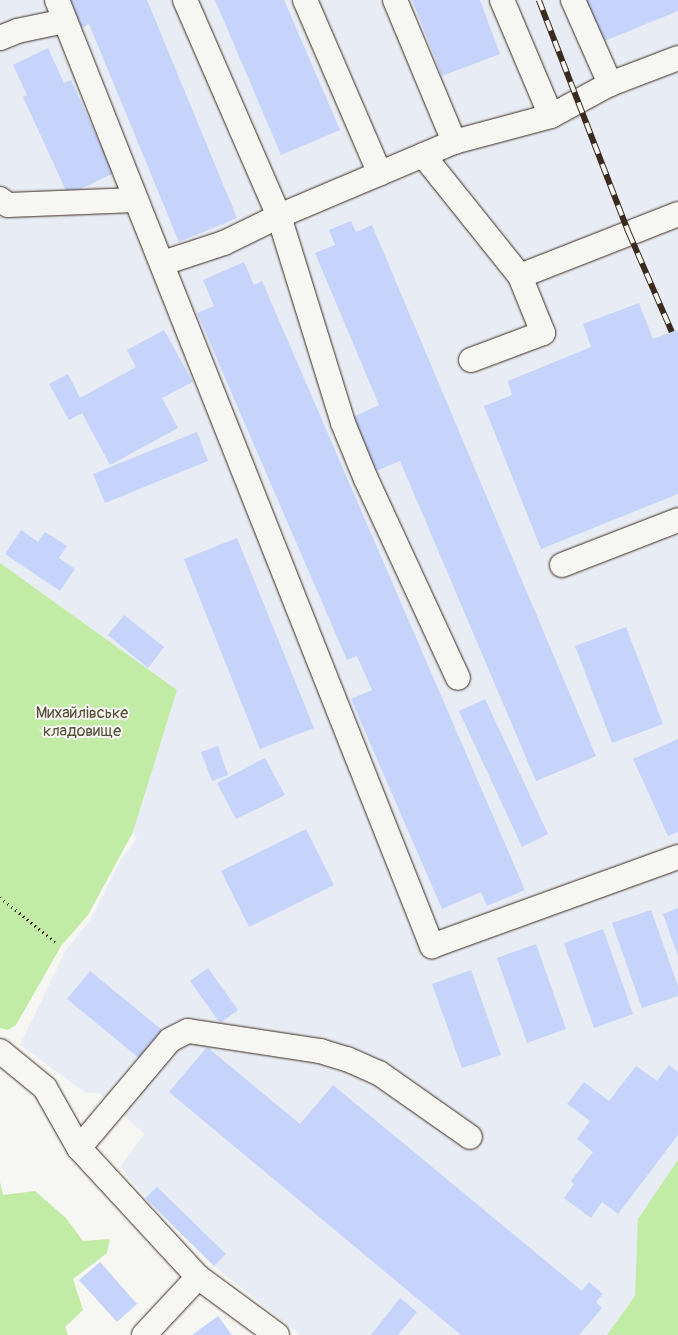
<!DOCTYPE html>
<meta charset="utf-8">
<style>
body{margin:0}
#map{position:relative;width:678px;height:1335px;overflow:hidden;background:#f6f6f2;font-family:Pangolin,sans-serif}
div>[style]{position:absolute}
.built>*{inset:0;background:#e8ecf4}
.green>*{inset:0;background:#c2eba6}
.building>*{inset:0;background:#c6d3fa}
.path>*{height:3px;margin-top:-1.5px;transform-origin:0;background:repeating-linear-gradient(90deg,#3b2a1e 0 1px,transparent 0 5px)}
.roads{filter:drop-shadow(0 0 1px #3b2a1e) drop-shadow(0 0 1px #3b2a1e)}
.minor>*{height:24px;margin:-12px;padding:0 12px;transform-origin:12px;border-radius:12px;background:#f6f6f2}
.rail>*{height:5.5px;margin-top:-2.75px;transform-origin:0;background:repeating-linear-gradient(90deg,#f6f6f2 0 11px,#3b2a1e 0 22px);box-sizing:border-box;border-block:1px solid #3b2a1e}
span{translate:-50% -50%;white-space:nowrap;text-align:center;line-height:1.15;-webkit-text-stroke:4px #f6f6f2;paint-order:stroke}
.park-label{font-size:16px;color:#565139}
</style>
<div id="map">
<div class="built">
<i style="clip-path:polygon(0 0,678px 0,678px 1298px,658px 1335px,300px 1335px,214px 1266px,132px 1182px,121px 1166px,144px 1134px,99px 1093px,86px 1093px,20px 1045px,66px 950px,91px 919px,120px 861px,137px 838px,133px 832px,177px 690px,0 563px)"></i>
</div>
<div class="green">
<i style="clip-path:polygon(0 563px,177px 690px,133px 832px,88px 915px,61px 946px,16px 1025px,8px 1030px,0 1028px)"></i>
<i style="clip-path:polygon(678px 1160px,678px 1335px,607px 1335px,635px 1296px,638px 1219px)"></i>
<i style="clip-path:polygon(0 1182px,3px 1195px,35px 1191px,66px 1218px,83px 1241px,110px 1239px,107px 1253px,73px 1279px,83px 1310px,65px 1327px,68px 1335px,0 1335px)"></i>
</div>
<div class="building">
<i style="clip-path:polygon(70px 0,147px 0,237px 218px,179px 242px,89px 24px,82px 28px)"></i>
<i style="clip-path:polygon(215px 0,284px 0,340px 130px,281px 155px)"></i>
<i style="clip-path:polygon(412px 0,480px 0,500px 54px,442px 76px)"></i>
<i style="clip-path:polygon(579px 0,678px 0,678px 11px,597px 44px)"></i>
<i style="clip-path:polygon(48px 48px,64px 83px,71px 80px,114px 173px,68px 195px,23px 97px,27px 95px,13px 65px)"></i>
<i style="clip-path:polygon(351px 221px,356px 232px,372px 225px,596px 756px,536px 781px,400px 461px,376px 471px,353px 417px,379px 405px,315px 253px,335px 245px,329px 230px)"></i>
<i style="clip-path:polygon(244px 262px,254px 285px,262px 281px,525px 890px,487px 906px,481px 892px,442px 909px,351px 699px,372px 690px,357px 656px,347px 660px,197px 313px,214px 306px,203px 280px)"></i>
<i style="clip-path:polygon(639px 303px,653px 339px,678px 330px,678px 494px,541px 549px,484px 406px,512px 395px,508px 381px,591px 347px,583px 324px)"></i>
<i style="clip-path:polygon(164px 330px,193px 382px,162px 398px,178px 428px,110px 465px,82px 413px,69px 420px,49px 384px,68px 374px,80px 398px,136px 367px,127px 350px)"></i>
<i style="clip-path:polygon(197px 432px,208px 461px,105px 503px,93px 474px)"></i>
<i style="clip-path:polygon(21px 530px,38px 542px,45px 532px,67px 546px,59px 558px,75px 569px,60px 591px,5px 554px)"></i>
<i style="clip-path:polygon(237px 538px,314px 728px,260px 749px,184px 559px)"></i>
<i style="clip-path:polygon(124px 615px,164px 647px,148px 668px,108px 635px)"></i>
<i style="clip-path:polygon(626px 627px,663px 724px,612px 743px,575px 646px)"></i>
<i style="clip-path:polygon(485px 699px,548px 834px,522px 847px,459px 711px)"></i>
<i style="clip-path:polygon(678px 739px,678px 832px,668px 836px,633px 759px)"></i>
<i style="clip-path:polygon(218px 746px,228px 775px,212px 781px,201px 752px)"></i>
<i style="clip-path:polygon(265px 758px,285px 795px,236px 819px,217px 783px)"></i>
<i style="clip-path:polygon(306px 829px,334px 885px,249px 927px,221px 871px)"></i>
<i style="clip-path:polygon(678px 908px,678px 956px,663px 914px)"></i>
<i style="clip-path:polygon(651px 910px,678px 986px,678px 996px,642px 1008px,612px 923px)"></i>
<i style="clip-path:polygon(603px 929px,633px 1014px,594px 1028px,564px 943px)"></i>
<i style="clip-path:polygon(536px 944px,566px 1029px,527px 1043px,497px 958px)"></i>
<i style="clip-path:polygon(208px 968px,238px 1010px,220px 1023px,190px 981px)"></i>
<i style="clip-path:polygon(471px 970px,501px 1055px,462px 1068px,432px 984px)"></i>
<i style="clip-path:polygon(90px 971px,162px 1030px,139px 1058px,67px 999px)"></i>
<i style="clip-path:polygon(207px 1047px,300px 1124px,333px 1085px,582px 1291px,589px 1282px,603px 1294px,596px 1302px,602px 1308px,579px 1335px,461px 1335px,169px 1092px)"></i>
<i style="clip-path:polygon(669px 1065px,678px 1072px,678px 1135px,618px 1214px,602px 1202px,591px 1218px,564px 1198px,574px 1184px,571px 1181px,593px 1152px,577px 1139px,590px 1121px,567px 1104px,584px 1082px,609px 1101px,636px 1066px,657px 1081px)"></i>
<i style="clip-path:polygon(157px 1187px,226px 1254px,214px 1266px,145px 1198px)"></i>
<i style="clip-path:polygon(100px 1262px,137px 1304px,117px 1322px,79px 1280px)"></i>
<i style="clip-path:polygon(400px 1298px,417px 1312px,398px 1335px,371px 1335px)"></i>
<i style="clip-path:polygon(218px 1316px,232px 1335px,192px 1335px)"></i>
</div>
<div class="path">
<i style="left:0;top:897px;width:71px;rotate:39.3deg"></i>
</div>
<div class="roads">
<div class="minor">
<i style="left:57px;top:0;width:1018px;rotate:68.38deg"></i>
<i style="left:432px;top:946px;width:262px;rotate:-19.9deg"></i>
<i style="left:185px;top:0;width:236px;rotate:66.5deg"></i>
<i style="left:279px;top:216px;width:217px;rotate:72.8deg"></i>
<i style="left:343px;top:423px;width:61px;rotate:67.7deg"></i>
<i style="left:366px;top:479px;width:219px;rotate:65.2deg"></i>
<i style="left:305px;top:0;width:189px;rotate:66.7deg"></i>
<i style="left:395px;top:0;width:154px;rotate:67.4deg"></i>
<i style="left:502px;top:0;width:126px;rotate:67.1deg"></i>
<i style="left:573px;top:0;width:92px;rotate:66.2deg"></i>
<i style="left:0;top:38px;width:18px;rotate:-22deg"></i>
<i style="left:17px;top:31px;width:49px;rotate:-11.8deg"></i>
<i style="left:423px;top:155px;width:155px;rotate:51.3deg"></i>
<i style="left:520px;top:276px;width:170px;rotate:-21.4deg"></i>
<i style="left:0;top:199px;width:10px;rotate:37deg"></i>
<i style="left:8px;top:205px;width:128px;rotate:-2.2deg"></i>
<i style="left:163px;top:263px;width:64px;rotate:-18.2deg"></i>
<i style="left:224px;top:243px;width:61px;rotate:-26.1deg"></i>
<i style="left:279px;top:216px;width:190px;rotate:-22.9deg"></i>
<i style="left:454px;top:142px;width:100px;rotate:-15deg"></i>
<i style="left:551px;top:116px;width:67px;rotate:-28.5deg"></i>
<i style="left:610px;top:84px;width:73px;rotate:-20.9deg"></i>
<i style="left:471px;top:360px;width:77px;rotate:-20.6deg"></i>
<i style="left:543px;top:333px;width:61px;rotate:-112deg"></i>
<i style="left:562px;top:565px;width:124px;rotate:-21.2deg"></i>
<i style="left:0;top:1051px;width:58px;rotate:39.4deg"></i>
<i style="left:45px;top:1088px;width:69px;rotate:60.5deg"></i>
<i style="left:79px;top:1148px;width:176px;rotate:47.3deg"></i>
<i style="left:198px;top:1277px;width:98px;rotate:36.3deg"></i>
<i style="left:79px;top:1148px;width:141px;rotate:-49.9deg"></i>
<i style="left:170px;top:1040px;width:20px;rotate:-27deg"></i>
<i style="left:188px;top:1031px;width:134px;rotate:8.6deg"></i>
<i style="left:320px;top:1051px;width:28px;rotate:17deg"></i>
<i style="left:347px;top:1059px;width:35px;rotate:24deg"></i>
<i style="left:379px;top:1073px;width:111px;rotate:35.1deg"></i>
<i style="left:144px;top:1335px;width:79px;rotate:-47deg"></i>
</div>
</div>
<div class="rail">
<i style="left:539px;top:0;width:250px;rotate:68.9deg"></i>
<i style="left:629px;top:233px;width:108px;rotate:66.5deg"></i>
</div>
<div class="park-label">
<span style="left:82px;top:722px">Михайлівське<br>кладовище</span>
</div>
</div>
